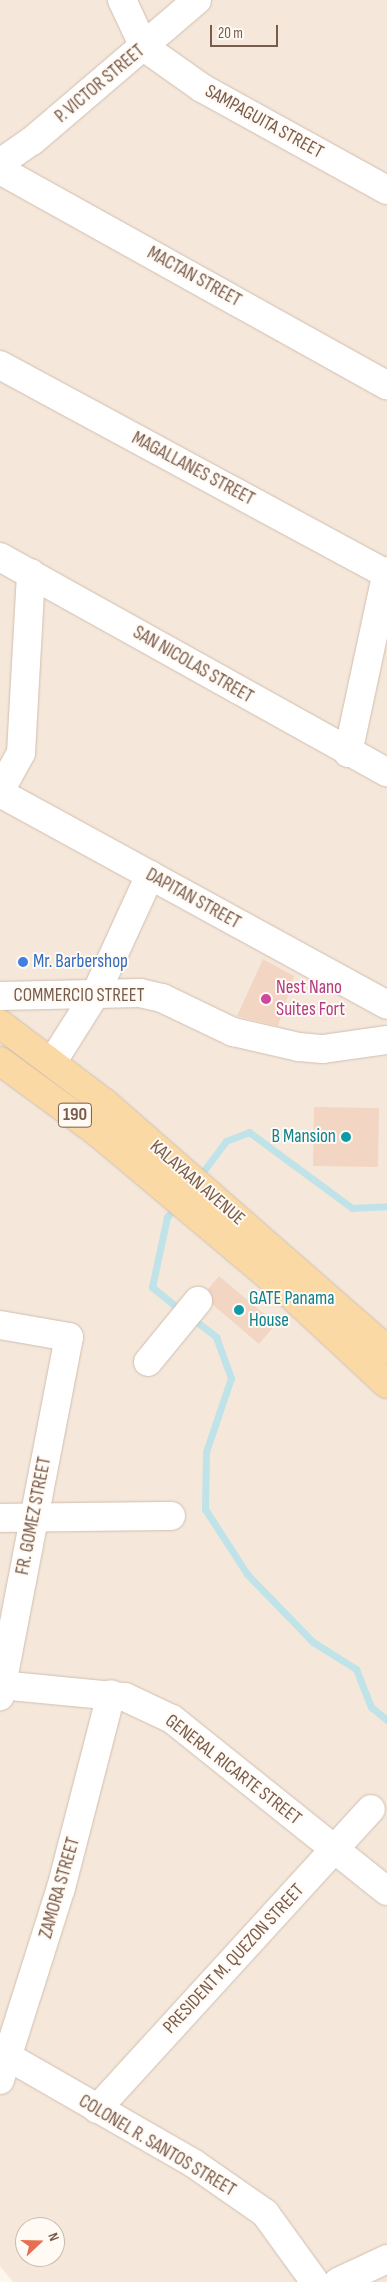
<!DOCTYPE html>
<style>
body{margin:0}
#map{position:relative;width:387px;height:2282px;overflow:hidden;background:#fdf6ec;font-family:"Sofia Sans Condensed",sans-serif}
div>[style]{position:absolute}
.residential>*{inset:0;background:#f5e8da}
.stream>*{height:7px;margin:-3.5px;padding:0 3.5px;transform-origin:3.5px;border-radius:3.5px;background:#bfe3e8}
.building>*{inset:0;background:#f3d5c3}
.roads{filter:drop-shadow(0 0 1px #d1beb0) drop-shadow(0 0 1px #d1beb0)}
.minor>*{height:28px;margin:-14px;padding:0 14px;transform-origin:14px;border-radius:14px;background:#fff}
.major>*{height:28px;margin:-14px;padding:0 14px;transform-origin:14px;border-radius:14px;background:#fbd9a5}
.dots>*{width:14px;height:14px;translate:-50% -50%;box-sizing:border-box;border:2px solid #fffaf3;border-radius:50%}
span{translate:-50% -50%;white-space:nowrap;text-align:center;line-height:1.15;-webkit-text-stroke:4px #fffaf3;paint-order:stroke}
.shield-label span{padding:1px 4px;background:#fffaf3;border:1px solid;border-radius:4px;-webkit-text-stroke-width:0}
.shield-label{font-size:18px;color:#7a5c4d;font-weight:700}
.street-label{font-size:19px;color:#7a5c4d}
.shop-label{font-size:19px;color:#366cbe}
.left{translate:0 -50%;text-align:left}
.hotel-label{font-size:19px;color:#b23c85}
.culture-label{font-size:19px;color:#0d838f}
.right{translate:-100% -50%;text-align:right}
.north{position:absolute;left:15px;top:2217px;width:50px;height:50px;box-sizing:border-box;background:#fffaf3;border:1px solid #cabbb1;border-radius:50%;rotate:69deg;font-size:14px;font-weight:700;line-height:20px;text-align:center;color:#7a5c4d}
.north::after{content:'';display:block;margin:auto;width:18px;height:22px;background:#e76f51;clip-path:polygon(50% 0,100% 100%,50% 72%,0 100%)}
.scale{position:absolute;left:210px;top:25px;width:68px;height:22px;box-sizing:border-box;border:2px solid #7a5c4d;border-top:0;padding-left:6px;font-size:15px;line-height:18px;white-space:nowrap;color:#7a5c4d;-webkit-text-stroke:4px #fffaf3;paint-order:stroke}
</style>
<div id="map">
<div class="residential">
<i style="clip-path:polygon(evenodd,0 0,387px 0,387px 2282px,13px 2282px,0 2266px,0 0,25px 2227px,55px 2227px,55px 2257px,25px 2257px,25px 2227px)"></i>
</div>
<div class="stream">
<i style="left:199px;top:1177px;width:45px;rotate:-53.1deg"></i>
<i style="left:226px;top:1141px;width:25px;rotate:-21deg"></i>
<i style="left:249px;top:1132px;width:128px;rotate:36.4deg"></i>
<i style="left:352px;top:1208px;width:35px;rotate:-3deg"></i>
<i style="left:177px;top:1205px;width:16px;rotate:130deg"></i>
<i style="left:167px;top:1217px;width:72px;rotate:102.1deg"></i>
<i style="left:152px;top:1287px;width:40px;rotate:39deg"></i>
<i style="left:192px;top:1318px;width:31px;rotate:38deg"></i>
<i style="left:216px;top:1337px;width:44px;rotate:69.9deg"></i>
<i style="left:231px;top:1378px;width:78px;rotate:108.7deg"></i>
<i style="left:206px;top:1452px;width:57px;rotate:91deg"></i>
<i style="left:205px;top:1509px;width:77px;rotate:57.1deg"></i>
<i style="left:247px;top:1574px;width:95px;rotate:45.9deg"></i>
<i style="left:313px;top:1642px;width:51px;rotate:32.1deg"></i>
<i style="left:356px;top:1669px;width:41px;rotate:68.5deg"></i>
<i style="left:371px;top:1707px;width:21px;rotate:39deg"></i>
</div>
<div class="building">
<i style="clip-path:polygon(263px 959px,294px 976px,278px 1026px,237px 1016px)"></i>
<i style="clip-path:polygon(314px 1107px,379px 1108px,378px 1167px,313px 1166px)"></i>
<i style="clip-path:polygon(219px 1276px,276px 1324px,259px 1344px,213px 1305px,208px 1289px)"></i>
</div>
<div class="roads">
<div class="minor">
<i style="left:122px;top:0;width:52px;rotate:64.9deg"></i>
<i style="left:144px;top:47px;width:71px;rotate:35.3deg"></i>
<i style="left:202px;top:88px;width:211px;rotate:28.9deg"></i>
<i style="left:0;top:163px;width:39px;rotate:-35deg"></i>
<i style="left:32px;top:141px;width:217px;rotate:-40.5deg"></i>
<i style="left:0;top:170px;width:443px;rotate:29.1deg"></i>
<i style="left:0;top:365px;width:439px;rotate:28.4deg"></i>
<i style="left:0;top:557px;width:443px;rotate:29.1deg"></i>
<i style="left:348px;top:753px;width:186px;rotate:-77.9deg"></i>
<i style="left:0;top:791px;width:43px;rotate:-61.1deg"></i>
<i style="left:21px;top:753px;width:180px;rotate:-86.8deg"></i>
<i style="left:0;top:793px;width:441px;rotate:28.7deg"></i>
<i style="left:0;top:996px;width:140px;rotate:-1.2deg"></i>
<i style="left:140px;top:993px;width:23px;rotate:13deg"></i>
<i style="left:162px;top:998px;width:79px;rotate:25.6deg"></i>
<i style="left:233px;top:1032px;width:68px;rotate:12.8deg"></i>
<i style="left:299px;top:1047px;width:24px;rotate:5deg"></i>
<i style="left:323px;top:1049px;width:65px;rotate:-8deg"></i>
<i style="left:53px;top:1061px;width:80px;rotate:-57.7deg"></i>
<i style="left:96px;top:993px;width:130px;rotate:-65.4deg"></i>
<i style="left:0;top:1325px;width:70px;rotate:9.9deg"></i>
<i style="left:69px;top:1337px;width:366px;rotate:100.9deg"></i>
<i style="left:148px;top:1362px;width:79px;rotate:-50.7deg"></i>
<i style="left:0;top:1518px;width:171px;rotate:-0.7deg"></i>
<i style="left:0;top:1685px;width:126px;rotate:5.5deg"></i>
<i style="left:125px;top:1697px;width:52px;rotate:25.1deg"></i>
<i style="left:172px;top:1719px;width:275px;rotate:38.7deg"></i>
<i style="left:0;top:2052px;width:223px;rotate:29.9deg"></i>
<i style="left:193px;top:2163px;width:88px;rotate:34.8deg"></i>
<i style="left:265px;top:2213px;width:85px;rotate:54.1deg"></i>
<i style="left:0;top:2080px;width:201px;rotate:-72.4deg"></i>
<i style="left:61px;top:1888px;width:200px;rotate:-75.5deg"></i>
<i style="left:97px;top:2109px;width:406px;rotate:-47.6deg"></i>
<i style="left:338px;top:2282px;width:54px;rotate:-25.1deg"></i>
</div>
<div class="major">
<i style="left:0;top:1024px;width:131px;rotate:37deg"></i>
<i style="left:105px;top:1103px;width:375px;rotate:41.2deg"></i>
<i style="left:0;top:1061px;width:120px;rotate:36.2deg"></i>
<i style="left:97px;top:1132px;width:252px;rotate:40deg"></i>
<i style="left:290px;top:1294px;width:132px;rotate:42.9deg"></i>
</div>
</div>
<div class="dots">
<i style="left:23px;top:962px;background:#3f7fe0"></i>
<i style="left:266px;top:999px;background:#d1479c"></i>
<i style="left:346px;top:1137px;background:#0f9aa8"></i>
<i style="left:239px;top:1310px;background:#0f9aa8"></i>
</div>
<div class="shield-label">
<span style="left:75px;top:1115px">190</span>
</div>
<div class="street-label">
<span style="left:100px;top:84px;rotate:-40deg">P. VICTOR STREET</span>
<span style="left:264px;top:122px;rotate:29deg">SAMPAGUITA STREET</span>
<span style="left:194px;top:277px;rotate:29deg">MACTAN STREET</span>
<span style="left:193px;top:469px;rotate:28deg">MAGALLANES STREET</span>
<span style="left:193px;top:665px;rotate:30deg">SAN NICOLAS STREET</span>
<span style="left:193px;top:899px;rotate:29deg">DAPITAN STREET</span>
<span style="left:79px;top:996px">COMMERCIO STREET</span>
<span style="left:197px;top:1183px;rotate:41deg">KALAYAAN AVENUE</span>
<span style="left:34px;top:1516px;rotate:-79deg">FR. GOMEZ STREET</span>
<span style="left:233px;top:1770px;rotate:38deg">GENERAL RICARTE STREET</span>
<span style="left:60px;top:1888px;rotate:-74deg">ZAMORA STREET</span>
<span style="left:234px;top:1959px;rotate:-47deg">PRESIDENT M. QUEZON STREET</span>
<span style="left:157px;top:2146px;rotate:31deg">COLONEL R. SANTOS STREET</span>
</div>
<div class="shop-label">
<span class="left" style="left:33px;top:962px">Mr. Barbershop</span>
</div>
<div class="hotel-label">
<span class="left" style="left:276px;top:999px">Nest Nano<br>Suites Fort</span>
</div>
<div class="culture-label">
<span class="right" style="left:336px;top:1137px">B Mansion</span>
<span class="left" style="left:249px;top:1310px">GATE Panama<br>House</span>
</div>
<div class="north">N</div>
<div class="scale">20 m</div>
</div>
